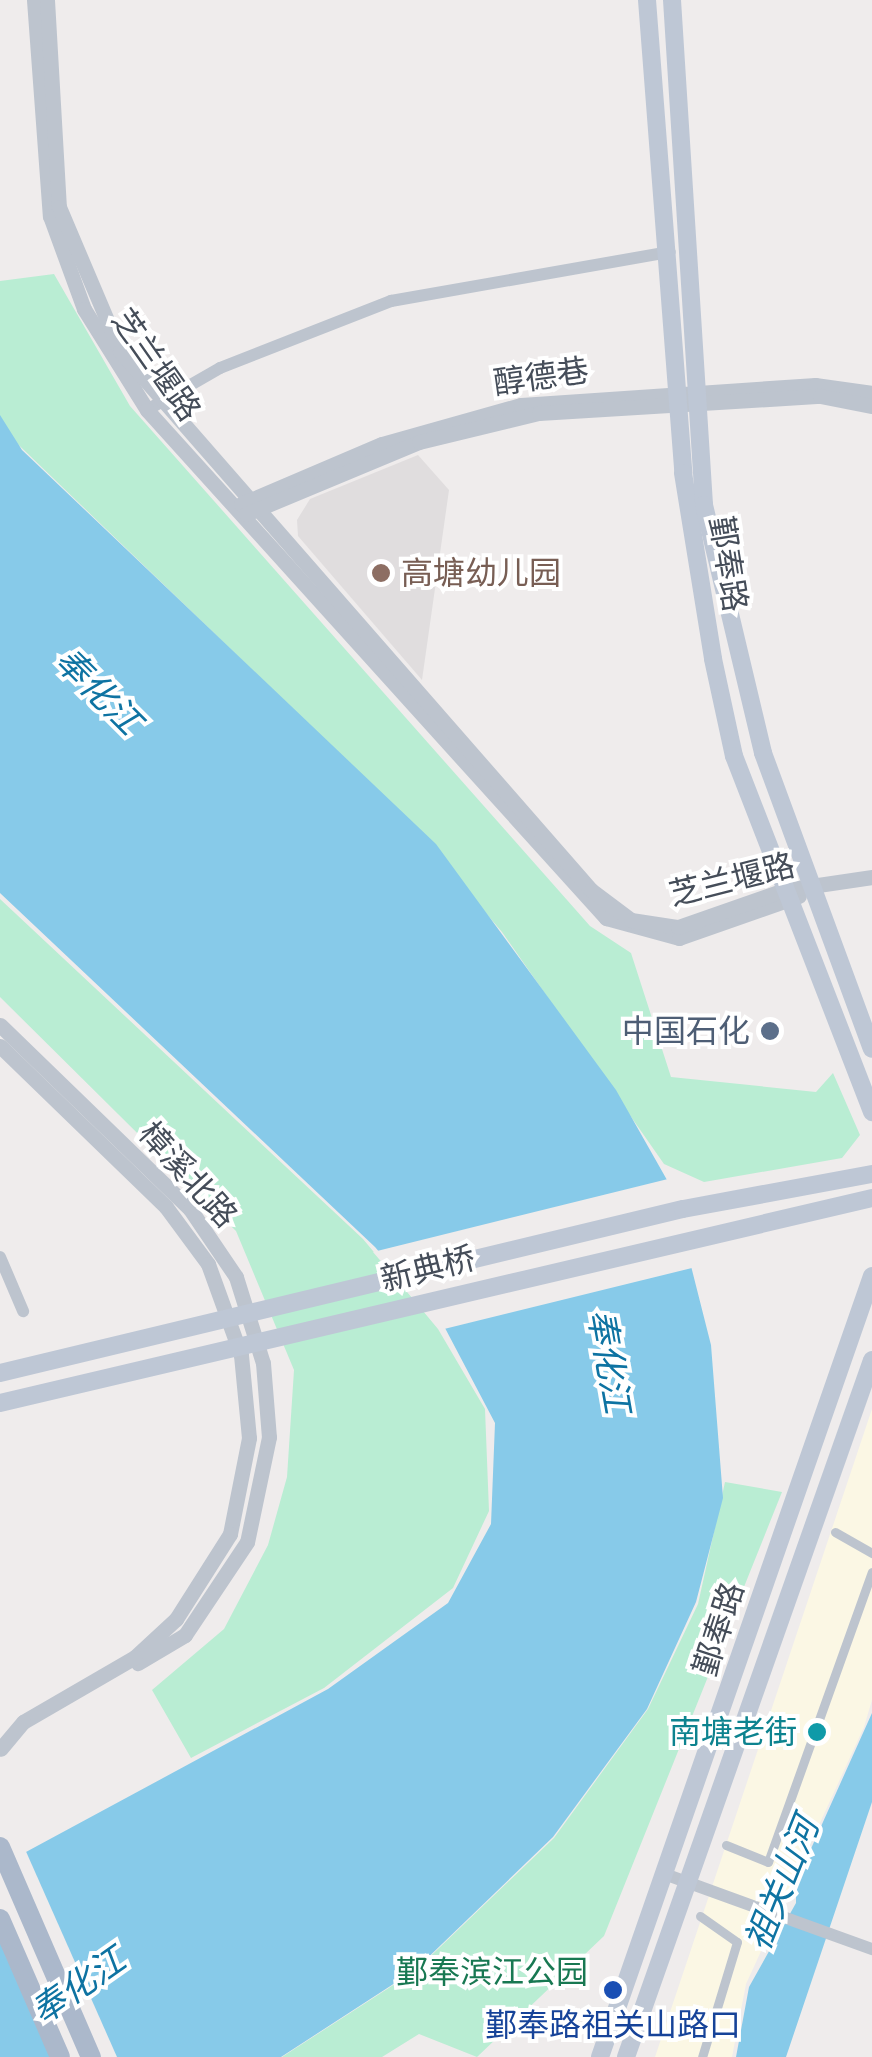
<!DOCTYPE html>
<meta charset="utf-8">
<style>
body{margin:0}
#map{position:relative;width:872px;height:2057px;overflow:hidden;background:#efecec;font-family:Arial,"Noto Sans SC",sans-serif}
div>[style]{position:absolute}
.commercial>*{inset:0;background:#fbf7e4}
.education>*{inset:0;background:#e0ddde}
.green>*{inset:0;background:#b9edd3}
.water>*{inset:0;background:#87cae9}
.pier>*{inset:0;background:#efecec}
.pedestrian>*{height:9px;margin:-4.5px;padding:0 4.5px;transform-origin:4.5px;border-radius:4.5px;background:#bdc4ce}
.minor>*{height:12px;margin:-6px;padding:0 6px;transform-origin:6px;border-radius:6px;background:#bdc4ce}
.tertiary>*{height:15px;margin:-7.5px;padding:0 7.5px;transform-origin:7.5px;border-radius:7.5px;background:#bdc4ce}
.secondary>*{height:18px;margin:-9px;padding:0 9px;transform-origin:9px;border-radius:9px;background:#bec7d5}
.primary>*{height:20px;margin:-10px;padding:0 10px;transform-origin:10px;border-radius:10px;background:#abb8cb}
.dots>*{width:28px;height:28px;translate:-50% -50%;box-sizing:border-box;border:5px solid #fff;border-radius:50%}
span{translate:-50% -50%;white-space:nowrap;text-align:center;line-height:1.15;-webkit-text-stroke:8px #fff;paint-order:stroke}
.street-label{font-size:32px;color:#454d59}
.education-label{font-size:32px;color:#785e54}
.left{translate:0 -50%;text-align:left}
.service-label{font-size:32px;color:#4e5e75}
.right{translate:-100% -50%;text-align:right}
.culture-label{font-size:32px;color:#0d838f}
.park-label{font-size:32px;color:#187852}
.transit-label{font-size:32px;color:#164399}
.water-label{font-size:35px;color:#0e73a2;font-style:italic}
</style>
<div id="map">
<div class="commercial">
<i style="clip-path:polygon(872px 1409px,872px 1700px,864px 1727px,746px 1984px,732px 2057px,655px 2057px)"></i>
</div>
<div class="education">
<i style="clip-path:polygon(418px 455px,449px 490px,422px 680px,298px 536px,297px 520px,310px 499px)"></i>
</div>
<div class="green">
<i style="clip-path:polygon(54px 274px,130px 406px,590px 926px,631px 953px,671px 1077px,816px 1092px,833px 1073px,860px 1135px,842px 1158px,704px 1182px,664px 1164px,502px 932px,400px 812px,0 427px,0 281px)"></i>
<i style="clip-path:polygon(0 899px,363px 1239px,438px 1329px,485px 1409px,489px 1511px,453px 1588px,324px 1688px,191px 1758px,152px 1690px,224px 1629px,268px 1545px,287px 1477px,294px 1370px,236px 1231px,0 997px)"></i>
<i style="clip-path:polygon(725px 1482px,782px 1492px,604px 1936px,477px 2057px,419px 2034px,382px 2057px,282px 2057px,415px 1971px,554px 1838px,648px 1709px,698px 1604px)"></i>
</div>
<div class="water">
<i style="clip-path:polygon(0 415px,22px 450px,436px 844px,616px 1090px,671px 1187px,711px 1345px,723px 1498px,696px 1602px,647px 1709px,553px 1837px,415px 1970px,281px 2057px,0 2057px,0 1866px,328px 1689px,448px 1603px,491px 1524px,495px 1423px,445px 1328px,375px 1247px,0 893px)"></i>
<i style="clip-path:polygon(872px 1713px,872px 1802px,786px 2057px,736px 2057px,749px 1987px,796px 1903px,796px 1882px)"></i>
</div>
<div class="pier">
<i style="clip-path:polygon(672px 1178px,696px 1267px,440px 1330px,373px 1252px)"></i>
<i style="clip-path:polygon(24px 1847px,117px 2057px,52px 2057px,0 1939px,0 1861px)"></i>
</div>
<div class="pedestrian">
<i style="left:835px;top:1532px;width:43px;rotate:29.6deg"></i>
<i style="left:726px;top:1845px;width:45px;rotate:22deg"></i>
<i style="left:768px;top:1862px;width:308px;rotate:-70.3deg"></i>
<i style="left:700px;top:1916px;width:45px;rotate:35.1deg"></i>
<i style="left:737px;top:1942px;width:120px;rotate:106.9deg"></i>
</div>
<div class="minor">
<i style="left:147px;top:410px;width:84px;rotate:-29.9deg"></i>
<i style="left:220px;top:368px;width:184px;rotate:-21.4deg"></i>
<i style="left:391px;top:301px;width:283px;rotate:-10deg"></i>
<i style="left:0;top:1257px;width:59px;rotate:66.9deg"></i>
<i style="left:670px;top:1876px;width:215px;rotate:19.9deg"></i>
</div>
<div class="tertiary">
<i style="left:34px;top:0;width:217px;rotate:85.8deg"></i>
<i style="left:50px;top:216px;width:99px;rotate:69.9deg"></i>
<i style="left:84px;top:309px;width:119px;rotate:58deg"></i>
<i style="left:147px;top:410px;width:685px;rotate:47.9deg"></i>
<i style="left:606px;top:918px;width:76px;rotate:15.3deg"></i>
<i style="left:679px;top:938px;width:127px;rotate:-19.3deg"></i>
<i style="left:47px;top:0;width:207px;rotate:86.7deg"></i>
<i style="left:59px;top:207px;width:156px;rotate:67deg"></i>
<i style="left:120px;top:351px;width:716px;rotate:48.85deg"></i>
<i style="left:591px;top:890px;width:50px;rotate:36.9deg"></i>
<i style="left:631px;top:920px;width:48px;rotate:8.5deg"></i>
<i style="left:678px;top:927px;width:112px;rotate:-19.2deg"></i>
<i style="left:784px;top:890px;width:89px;rotate:-8.4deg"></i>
<i style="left:241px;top:504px;width:153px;rotate:-23.1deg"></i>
<i style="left:382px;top:444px;width:144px;rotate:-15.7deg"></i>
<i style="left:521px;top:405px;width:295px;rotate:-3.9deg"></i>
<i style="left:815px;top:385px;width:58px;rotate:8deg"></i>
<i style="left:246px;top:514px;width:187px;rotate:-22.6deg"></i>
<i style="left:419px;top:442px;width:123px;rotate:-13.6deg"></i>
<i style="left:539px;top:413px;width:282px;rotate:-3.5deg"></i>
<i style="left:820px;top:396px;width:53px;rotate:10.9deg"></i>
<i style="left:0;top:1025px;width:264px;rotate:44.1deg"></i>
<i style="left:190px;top:1209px;width:82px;rotate:55.9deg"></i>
<i style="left:236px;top:1277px;width:90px;rotate:72.6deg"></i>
<i style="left:263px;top:1363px;width:74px;rotate:85.4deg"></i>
<i style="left:269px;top:1437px;width:107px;rotate:101.8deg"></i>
<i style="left:247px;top:1542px;width:112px;rotate:123.7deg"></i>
<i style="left:185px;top:1635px;width:55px;rotate:149.2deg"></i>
<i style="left:0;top:1046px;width:231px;rotate:44.1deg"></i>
<i style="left:166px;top:1207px;width:71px;rotate:53.6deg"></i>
<i style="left:208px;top:1264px;width:97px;rotate:70.1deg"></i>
<i style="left:241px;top:1355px;width:83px;rotate:84.5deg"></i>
<i style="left:249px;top:1438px;width:98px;rotate:101.2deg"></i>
<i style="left:230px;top:1534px;width:101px;rotate:122.4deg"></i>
<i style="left:176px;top:1619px;width:56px;rotate:137.2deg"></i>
<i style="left:135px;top:1657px;width:129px;rotate:149.9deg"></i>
<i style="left:23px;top:1722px;width:35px;rotate:130deg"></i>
</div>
<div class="secondary">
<i style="left:647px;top:0;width:474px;rotate:85.6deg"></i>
<i style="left:683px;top:473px;width:188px;rotate:80.8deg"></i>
<i style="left:713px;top:659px;width:99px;rotate:77.8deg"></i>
<i style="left:734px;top:756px;width:382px;rotate:68.8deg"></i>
<i style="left:672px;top:0;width:506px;rotate:86.37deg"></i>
<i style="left:704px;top:505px;width:255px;rotate:76.6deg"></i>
<i style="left:763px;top:753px;width:315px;rotate:69.8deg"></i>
<i style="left:0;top:1373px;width:702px;rotate:-13.5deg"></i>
<i style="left:683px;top:1209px;width:192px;rotate:-10.5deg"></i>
<i style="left:0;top:1403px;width:896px;rotate:-13.23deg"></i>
<i style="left:600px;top:2057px;width:827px;rotate:-70.8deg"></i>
<i style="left:626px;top:2057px;width:739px;rotate:-70.56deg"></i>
</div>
<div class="primary">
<i style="left:0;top:1847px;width:229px;rotate:66.6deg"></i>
<i style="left:0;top:1919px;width:150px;rotate:66.5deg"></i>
</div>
<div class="dots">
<i style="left:381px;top:573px;background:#8d6e63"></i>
<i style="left:770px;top:1031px;background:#5c6f8a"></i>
<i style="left:817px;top:1732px;background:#0f9aa8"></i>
<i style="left:613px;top:1990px;background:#1a4fb4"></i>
</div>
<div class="street-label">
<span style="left:156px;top:365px;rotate:55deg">芝兰堰路</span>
<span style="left:541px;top:377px;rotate:-8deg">醇德巷</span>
<span style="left:728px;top:564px;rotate:81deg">鄞奉路</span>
<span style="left:732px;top:880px;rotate:-14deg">芝兰堰路</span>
<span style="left:188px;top:1175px;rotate:48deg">樟溪北路</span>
<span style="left:428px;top:1269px;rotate:-14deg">新典桥</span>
<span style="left:719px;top:1629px;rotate:-72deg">鄞奉路</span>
</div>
<div class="education-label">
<span class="left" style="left:401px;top:573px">高塘幼儿园</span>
</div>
<div class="service-label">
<span class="right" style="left:750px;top:1031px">中国石化</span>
</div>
<div class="culture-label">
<span class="right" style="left:797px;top:1732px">南塘老街</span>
</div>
<div class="park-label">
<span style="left:492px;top:1972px">鄞奉滨江公园</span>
</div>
<div class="transit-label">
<span style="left:613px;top:2025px">鄞奉路祖关山路口</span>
</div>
<div class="water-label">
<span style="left:98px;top:691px;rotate:45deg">奉化江</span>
<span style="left:609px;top:1361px;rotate:80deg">奉化江</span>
<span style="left:782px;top:1884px;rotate:-68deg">祖关山河</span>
<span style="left:78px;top:1986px;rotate:-35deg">奉化江</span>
</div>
</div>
